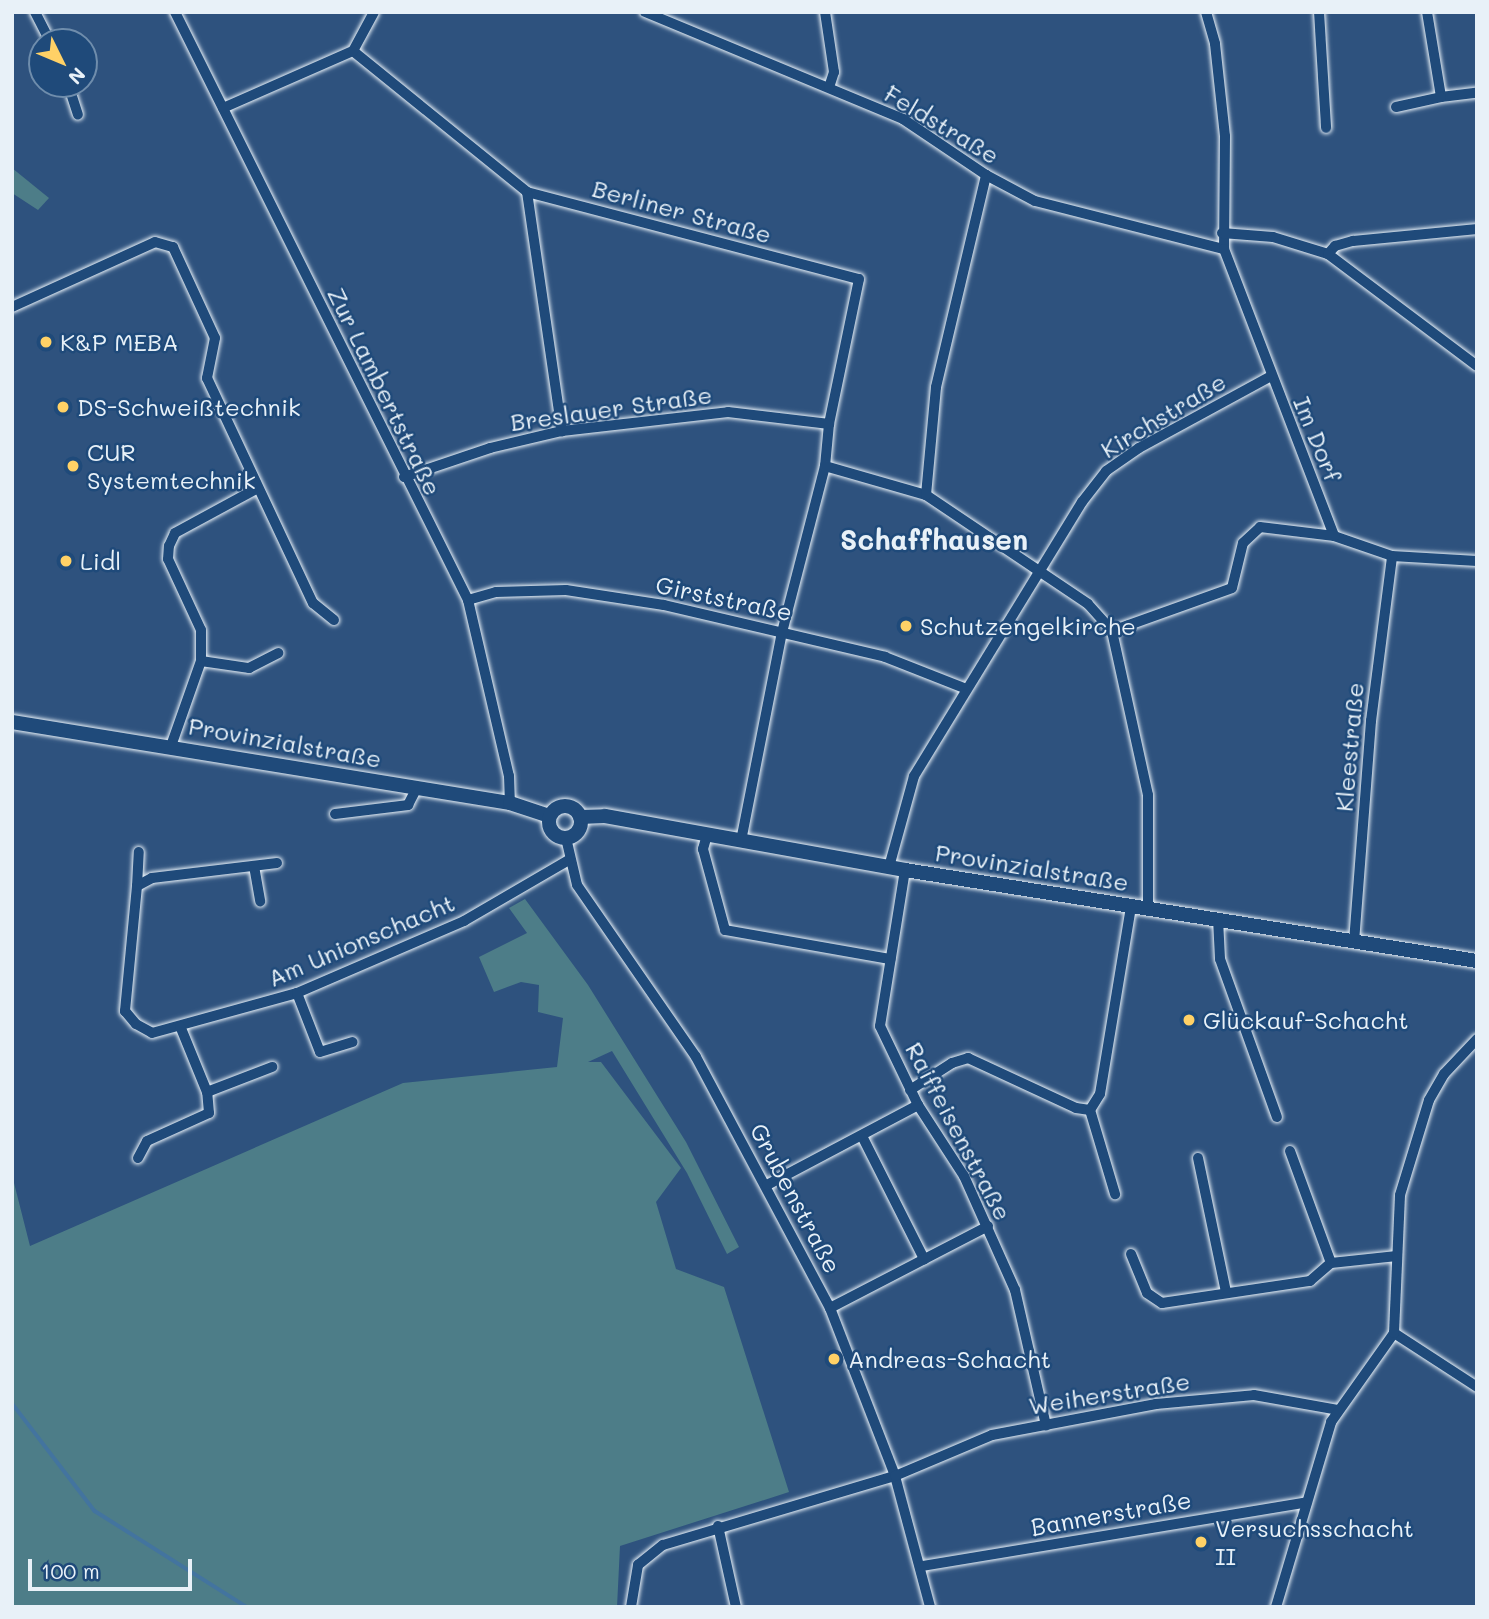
<!DOCTYPE html>
<meta charset="utf-8">
<style>
body{margin:0}
#map{position:relative;width:1489px;height:1619px;overflow:hidden;background:#2e527e;font-family:Mali,sans-serif}
div>[style]{position:absolute}
.green>*{inset:0;background:#4d7d88}
.stream>*{height:3.5px;margin:-1.75px;padding:0 1.75px;transform-origin:1.75px;border-radius:1.75px;background:#43749f}
.roads{filter:drop-shadow(0 0 2px #e8f1f8) drop-shadow(0 0 2px #e8f1f8)}
.minor>*{height:10px;margin:-5px;padding:0 5px;transform-origin:5px;border-radius:5px;background:#1f4a7a}
.tertiary>*{height:14px;margin:-7px;padding:0 7px;transform-origin:7px;border-radius:7px;background:#1f4a7a}
.tertiary>.ring{margin:-7px;padding:0;box-sizing:content-box;background:none;border:14px solid #1f4a7a;border-radius:50%}
.dots>*{width:19px;height:19px;translate:-50% -50%;box-sizing:border-box;border:4px solid #1f4a7a;border-radius:50%}
span{translate:-50% -50%;white-space:nowrap;text-align:center;line-height:1.15;-webkit-text-stroke:5px #1f4a7a;paint-order:stroke}
.street-label{font-size:24px;color:#e8f1f8}
.poi-label{font-size:24px;color:#e8f1f8}
.left{translate:0 -50%;text-align:left}
.quarter-label{font-size:28px;color:#e8f1f8;font-weight:700}
.frame{position:absolute;inset:0;border:14px solid #e8f1f8;pointer-events:none}
.north{position:absolute;left:28px;top:28px;width:70px;height:70px;box-sizing:border-box;background:#1f4a7a;border:2px solid #6f8dac;border-radius:50%;rotate:133deg;font-size:19px;font-weight:700;line-height:28px;text-align:center;color:#e8f1f8}
.north::after{content:'';display:block;margin:auto;width:24px;height:32px;background:#ffd166;clip-path:polygon(50% 0,100% 100%,50% 72%,0 100%)}
.scale{position:absolute;left:28px;top:1559px;width:164px;height:32px;box-sizing:border-box;border:4px solid #e8f1f8;border-top:0;padding-left:9px;font-size:21px;line-height:24px;white-space:nowrap;color:#e8f1f8;-webkit-text-stroke:5px #1f4a7a;paint-order:stroke}
</style>
<div id="map">
<div class="green">
<i style="clip-path:polygon(12px 168px,49px 198px,38px 210px,12px 193px)"></i>
<i style="clip-path:polygon(525px 899px,588px 985px,686px 1142px,739px 1247px,727px 1254px,687px 1173px,612px 1051px,588px 1062px,601px 1062px,681px 1168px,656px 1202px,676px 1269px,724px 1287px,789px 1492px,620px 1546px,617px 1607px,12px 1607px,12px 1175px,30px 1246px,403px 1083px,557px 1067px,563px 1018px,538px 1012px,539px 985px,521px 982px,494px 992px,479px 957px,527px 933px,509px 908px)"></i>
</div>
<div class="stream">
<i style="left:12px;top:1403px;width:136px;rotate:52.5deg"></i>
<i style="left:95px;top:1511px;width:180px;rotate:32.3deg"></i>
</div>
<div class="roads">
<div class="minor">
<i style="left:35px;top:12px;width:34px;rotate:63deg"></i>
<i style="left:175px;top:12px;width:657px;rotate:63.51deg"></i>
<i style="left:468px;top:600px;width:181px;rotate:76.9deg"></i>
<i style="left:509px;top:776px;width:27px;rotate:88deg"></i>
<i style="left:645px;top:12px;width:279px;rotate:22.5deg"></i>
<i style="left:903px;top:119px;width:100px;rotate:34deg"></i>
<i style="left:986px;top:175px;width:55px;rotate:28deg"></i>
<i style="left:1035px;top:201px;width:195px;rotate:14.3deg"></i>
<i style="left:825px;top:12px;width:61px;rotate:81.5deg"></i>
<i style="left:834px;top:72px;width:16px;rotate:108deg"></i>
<i style="left:1206px;top:12px;width:33px;rotate:74deg"></i>
<i style="left:1215px;top:44px;width:93px;rotate:83.8deg"></i>
<i style="left:1225px;top:136px;width:113px;rotate:90.5deg"></i>
<i style="left:1224px;top:249px;width:307px;rotate:69deg"></i>
<i style="left:1334px;top:536px;width:61px;rotate:19deg"></i>
<i style="left:1392px;top:556px;width:85px;rotate:3.4deg"></i>
<i style="left:1319px;top:12px;width:116px;rotate:86.5deg"></i>
<i style="left:1427px;top:12px;width:86px;rotate:80.6deg"></i>
<i style="left:1441px;top:97px;width:35px;rotate:-7deg"></i>
<i style="left:353px;top:51px;width:224px;rotate:39deg"></i>
<i style="left:527px;top:192px;width:343px;rotate:14.7deg"></i>
<i style="left:859px;top:279px;width:148px;rotate:101.7deg"></i>
<i style="left:829px;top:424px;width:42px;rotate:95.4deg"></i>
<i style="left:825px;top:466px;width:171px;rotate:104.5deg"></i>
<i style="left:782px;top:632px;width:213px;rotate:101.1deg"></i>
<i style="left:68px;top:84px;width:32px;rotate:72deg"></i>
<i style="left:1396px;top:107px;width:46px;rotate:-12.5deg"></i>
<i style="left:223px;top:108px;width:142px;rotate:-23.7deg"></i>
<i style="left:353px;top:51px;width:44px;rotate:-61.7deg"></i>
<i style="left:527px;top:192px;width:242px;rotate:81.7deg"></i>
<i style="left:1222px;top:233px;width:51px;rotate:4.5deg"></i>
<i style="left:1273px;top:237px;width:58px;rotate:17.2deg"></i>
<i style="left:1328px;top:254px;width:186px;rotate:36.9deg"></i>
<i style="left:1328px;top:254px;width:11px;rotate:-49deg"></i>
<i style="left:1335px;top:246px;width:19px;rotate:-16deg"></i>
<i style="left:1353px;top:241px;width:125px;rotate:-5.5deg"></i>
<i style="left:12px;top:307px;width:157px;rotate:-24.4deg"></i>
<i style="left:155px;top:242px;width:19px;rotate:16deg"></i>
<i style="left:173px;top:247px;width:100px;rotate:65.2deg"></i>
<i style="left:215px;top:338px;width:41px;rotate:101.3deg"></i>
<i style="left:207px;top:378px;width:249px;rotate:64.8deg"></i>
<i style="left:313px;top:603px;width:27px;rotate:39deg"></i>
<i style="left:825px;top:466px;width:105px;rotate:16deg"></i>
<i style="left:926px;top:495px;width:195px;rotate:33.9deg"></i>
<i style="left:1088px;top:604px;width:36px;rotate:48deg"></i>
<i style="left:404px;top:477px;width:91px;rotate:-18.6deg"></i>
<i style="left:490px;top:448px;width:74px;rotate:-13.3deg"></i>
<i style="left:562px;top:431px;width:167px;rotate:-6.5deg"></i>
<i style="left:728px;top:412px;width:102px;rotate:6.8deg"></i>
<i style="left:926px;top:495px;width:108px;rotate:-84.7deg"></i>
<i style="left:936px;top:387px;width:218px;rotate:-76.7deg"></i>
<i style="left:468px;top:600px;width:29px;rotate:-16deg"></i>
<i style="left:496px;top:592px;width:70px;rotate:-1.6deg"></i>
<i style="left:566px;top:590px;width:99px;rotate:8.7deg"></i>
<i style="left:664px;top:605px;width:227px;rotate:13.2deg"></i>
<i style="left:885px;top:657px;width:85px;rotate:21.4deg"></i>
<i style="left:201px;top:661px;width:49px;rotate:8.3deg"></i>
<i style="left:249px;top:668px;width:33px;rotate:-27deg"></i>
<i style="left:171px;top:746px;width:90px;rotate:-70.6deg"></i>
<i style="left:201px;top:661px;width:31px;rotate:-90deg"></i>
<i style="left:201px;top:630px;width:78px;rotate:-114.9deg"></i>
<i style="left:168px;top:559px;width:13px;rotate:-86deg"></i>
<i style="left:169px;top:546px;width:14px;rotate:-65deg"></i>
<i style="left:175px;top:533px;width:94px;rotate:-28.5deg"></i>
<i style="left:335px;top:814px;width:74px;rotate:-7deg"></i>
<i style="left:408px;top:805px;width:20px;rotate:-63deg"></i>
<i style="left:707px;top:835px;width:15px;rotate:106deg"></i>
<i style="left:703px;top:849px;width:84px;rotate:74.8deg"></i>
<i style="left:725px;top:930px;width:168px;rotate:10deg"></i>
<i style="left:566px;top:838px;width:48px;rotate:76.8deg"></i>
<i style="left:577px;top:885px;width:209px;rotate:55.3deg"></i>
<i style="left:696px;top:1057px;width:285px;rotate:61.9deg"></i>
<i style="left:830px;top:1308px;width:180px;rotate:68.8deg"></i>
<i style="left:895px;top:1476px;width:136px;rotate:75deg"></i>
<i style="left:277px;top:863px;width:126px;rotate:173.2deg"></i>
<i style="left:152px;top:878px;width:17px;rotate:152deg"></i>
<i style="left:137px;top:886px;width:126px;rotate:95.5deg"></i>
<i style="left:125px;top:1011px;width:17px;rotate:50deg"></i>
<i style="left:136px;top:1024px;width:18px;rotate:29deg"></i>
<i style="left:152px;top:1033px;width:150px;rotate:-15.4deg"></i>
<i style="left:297px;top:993px;width:182px;rotate:-23.3deg"></i>
<i style="left:464px;top:921px;width:121px;rotate:-30.2deg"></i>
<i style="left:254px;top:866px;width:36px;rotate:80deg"></i>
<i style="left:889px;top:867px;width:94px;rotate:-74.6deg"></i>
<i style="left:914px;top:776px;width:321px;rotate:-58.5deg"></i>
<i style="left:1082px;top:502px;width:39px;rotate:-52deg"></i>
<i style="left:1106px;top:471px;width:40px;rotate:-34.9deg"></i>
<i style="left:1139px;top:448px;width:150px;rotate:-28.6deg"></i>
<i style="left:905px;top:870px;width:158px;rotate:99.1deg"></i>
<i style="left:880px;top:1026px;width:88px;rotate:64.3deg"></i>
<i style="left:918px;top:1105px;width:85px;rotate:57.1deg"></i>
<i style="left:964px;top:1176px;width:125px;rotate:65.9deg"></i>
<i style="left:1015px;top:1290px;width:139px;rotate:77.1deg"></i>
<i style="left:137px;top:886px;width:34px;rotate:-87deg"></i>
<i style="left:1148px;top:908px;width:113px;rotate:-90deg"></i>
<i style="left:1148px;top:795px;width:168px;rotate:-102.4deg"></i>
<i style="left:1112px;top:631px;width:127px;rotate:-19.7deg"></i>
<i style="left:1232px;top:588px;width:46px;rotate:-76.3deg"></i>
<i style="left:1243px;top:543px;width:23px;rotate:-43deg"></i>
<i style="left:1260px;top:527px;width:75px;rotate:6.9deg"></i>
<i style="left:1218px;top:919px;width:40px;rotate:87.1deg"></i>
<i style="left:1220px;top:959px;width:168px;rotate:70.2deg"></i>
<i style="left:1354px;top:942px;width:222px;rotate:-85.6deg"></i>
<i style="left:1371px;top:721px;width:166px;rotate:-82.7deg"></i>
<i style="left:297px;top:993px;width:63px;rotate:68.7deg"></i>
<i style="left:320px;top:1052px;width:34px;rotate:-17deg"></i>
<i style="left:910px;top:1090px;width:50px;rotate:-32.7deg"></i>
<i style="left:952px;top:1063px;width:17px;rotate:-17deg"></i>
<i style="left:968px;top:1058px;width:119px;rotate:24.8deg"></i>
<i style="left:1076px;top:1108px;width:14px;rotate:8deg"></i>
<i style="left:1090px;top:1110px;width:19px;rotate:-58deg"></i>
<i style="left:1100px;top:1094px;width:191px;rotate:-80.6deg"></i>
<i style="left:207px;top:1092px;width:70px;rotate:-21deg"></i>
<i style="left:1090px;top:1110px;width:88px;rotate:73.4deg"></i>
<i style="left:863px;top:1138px;width:136px;rotate:63.2deg"></i>
<i style="left:1290px;top:1151px;width:119px;rotate:69.9deg"></i>
<i style="left:138px;top:1158px;width:19px;rotate:-62deg"></i>
<i style="left:147px;top:1141px;width:68px;rotate:-24.3deg"></i>
<i style="left:209px;top:1113px;width:21px;rotate:-95deg"></i>
<i style="left:207px;top:1092px;width:71px;rotate:-112.2deg"></i>
<i style="left:1198px;top:1158px;width:137px;rotate:78.2deg"></i>
<i style="left:767px;top:1185px;width:171px;rotate:-27.9deg"></i>
<i style="left:1131px;top:1254px;width:42px;rotate:67.7deg"></i>
<i style="left:1147px;top:1293px;width:18px;rotate:34deg"></i>
<i style="left:1162px;top:1303px;width:150px;rotate:-8.5deg"></i>
<i style="left:1310px;top:1281px;width:28px;rotate:-41deg"></i>
<i style="left:1331px;top:1263px;width:66px;rotate:-6.1deg"></i>
<i style="left:830px;top:1308px;width:178px;rotate:-27.4deg"></i>
<i style="left:1394px;top:1333px;width:99px;rotate:33deg"></i>
<i style="left:718px;top:1526px;width:83px;rotate:77.5deg"></i>
<i style="left:922px;top:1566px;width:390px;rotate:-9.4deg"></i>
<i style="left:631px;top:1607px;width:43px;rotate:-80.5deg"></i>
<i style="left:638px;top:1565px;width:32px;rotate:-39deg"></i>
<i style="left:663px;top:1545px;width:242px;rotate:-16.6deg"></i>
<i style="left:895px;top:1476px;width:105px;rotate:-22.9deg"></i>
<i style="left:992px;top:1435px;width:167px;rotate:-10.7deg"></i>
<i style="left:1156px;top:1404px;width:98px;rotate:-5.2deg"></i>
<i style="left:1254px;top:1395px;width:85px;rotate:10.1deg"></i>
<i style="left:1276px;top:1607px;width:193px;rotate:-73.4deg"></i>
<i style="left:1331px;top:1422px;width:109px;rotate:-54.7deg"></i>
<i style="left:1394px;top:1333px;width:138px;rotate:-87.5deg"></i>
<i style="left:1400px;top:1195px;width:99px;rotate:-73deg"></i>
<i style="left:1429px;top:1100px;width:30px;rotate:-60deg"></i>
<i style="left:1444px;top:1074px;width:48px;rotate:-46.7deg"></i>
</div>
<div class="tertiary">
<i style="left:12px;top:722px;width:505px;rotate:9.24deg"></i>
<i style="left:510px;top:803px;width:41px;rotate:18.4deg"></i>
<i class="ring" style="left:549px;top:806px;width:18px;height:18px"></i>
<i style="left:580px;top:817px;width:25px;rotate:-2deg"></i>
<i style="left:605px;top:816px;width:305px;rotate:10.2deg"></i>
<i style="left:905px;top:870px;width:579px;rotate:9.04deg"></i>
</div>
</div>
<div class="dots">
<i style="left:46px;top:342px;background:#ffd166"></i>
<i style="left:63px;top:407px;background:#ffd166"></i>
<i style="left:73px;top:466px;background:#ffd166"></i>
<i style="left:66px;top:561px;background:#ffd166"></i>
<i style="left:906px;top:626px;background:#ffd166"></i>
<i style="left:1189px;top:1020px;background:#ffd166"></i>
<i style="left:834px;top:1359px;background:#ffd166"></i>
<i style="left:1201px;top:1542px;background:#ffd166"></i>
</div>
<div class="street-label">
<span style="left:942px;top:124px;rotate:31deg">Feldstraße</span>
<span style="left:682px;top:211px;rotate:15deg">Berliner Straße</span>
<span style="left:385px;top:391px;rotate:64deg">Zur Lambertstraße</span>
<span style="left:611px;top:408px;rotate:-8deg">Breslauer Straße</span>
<span style="left:1163px;top:415px;rotate:-31deg">Kirchstraße</span>
<span style="left:1318px;top:439px;rotate:68deg">Im Dorf</span>
<span style="left:724px;top:598px;rotate:12deg">Girststraße</span>
<span style="left:285px;top:742px;rotate:10deg">Provinzialstraße</span>
<span style="left:1349px;top:747px;rotate:-85deg">Kleestraße</span>
<span style="left:1032px;top:867px;rotate:9deg">Provinzialstraße</span>
<span style="left:361px;top:940px;rotate:-23deg">Am Unionschacht</span>
<span style="left:959px;top:1131px;rotate:62deg">Raiffeisenstraße</span>
<span style="left:796px;top:1198px;rotate:62deg">Grubenstraße</span>
<span style="left:1109px;top:1393px;rotate:-9deg">Weiherstraße</span>
<span style="left:1111px;top:1513px;rotate:-10deg">Bannerstraße</span>
</div>
<div class="poi-label">
<span class="left" style="left:60px;top:342px">K&amp;P MEBA</span>
<span class="left" style="left:77px;top:407px">DS-Schweißtechnik</span>
<span class="left" style="left:87px;top:466px">CUR<br>Systemtechnik</span>
<span class="left" style="left:80px;top:561px">Lidl</span>
<span class="left" style="left:920px;top:626px">Schutzengelkirche</span>
<span class="left" style="left:1203px;top:1020px">Glückauf-Schacht</span>
<span class="left" style="left:848px;top:1359px">Andreas-Schacht</span>
<span class="left" style="left:1215px;top:1542px">Versuchsschacht<br>II</span>
</div>
<div class="quarter-label">
<span style="left:934px;top:539px">Schaffhausen</span>
</div>
<div class="frame"></div>
<div class="north">N</div>
<div class="scale">100 m</div>
</div>
